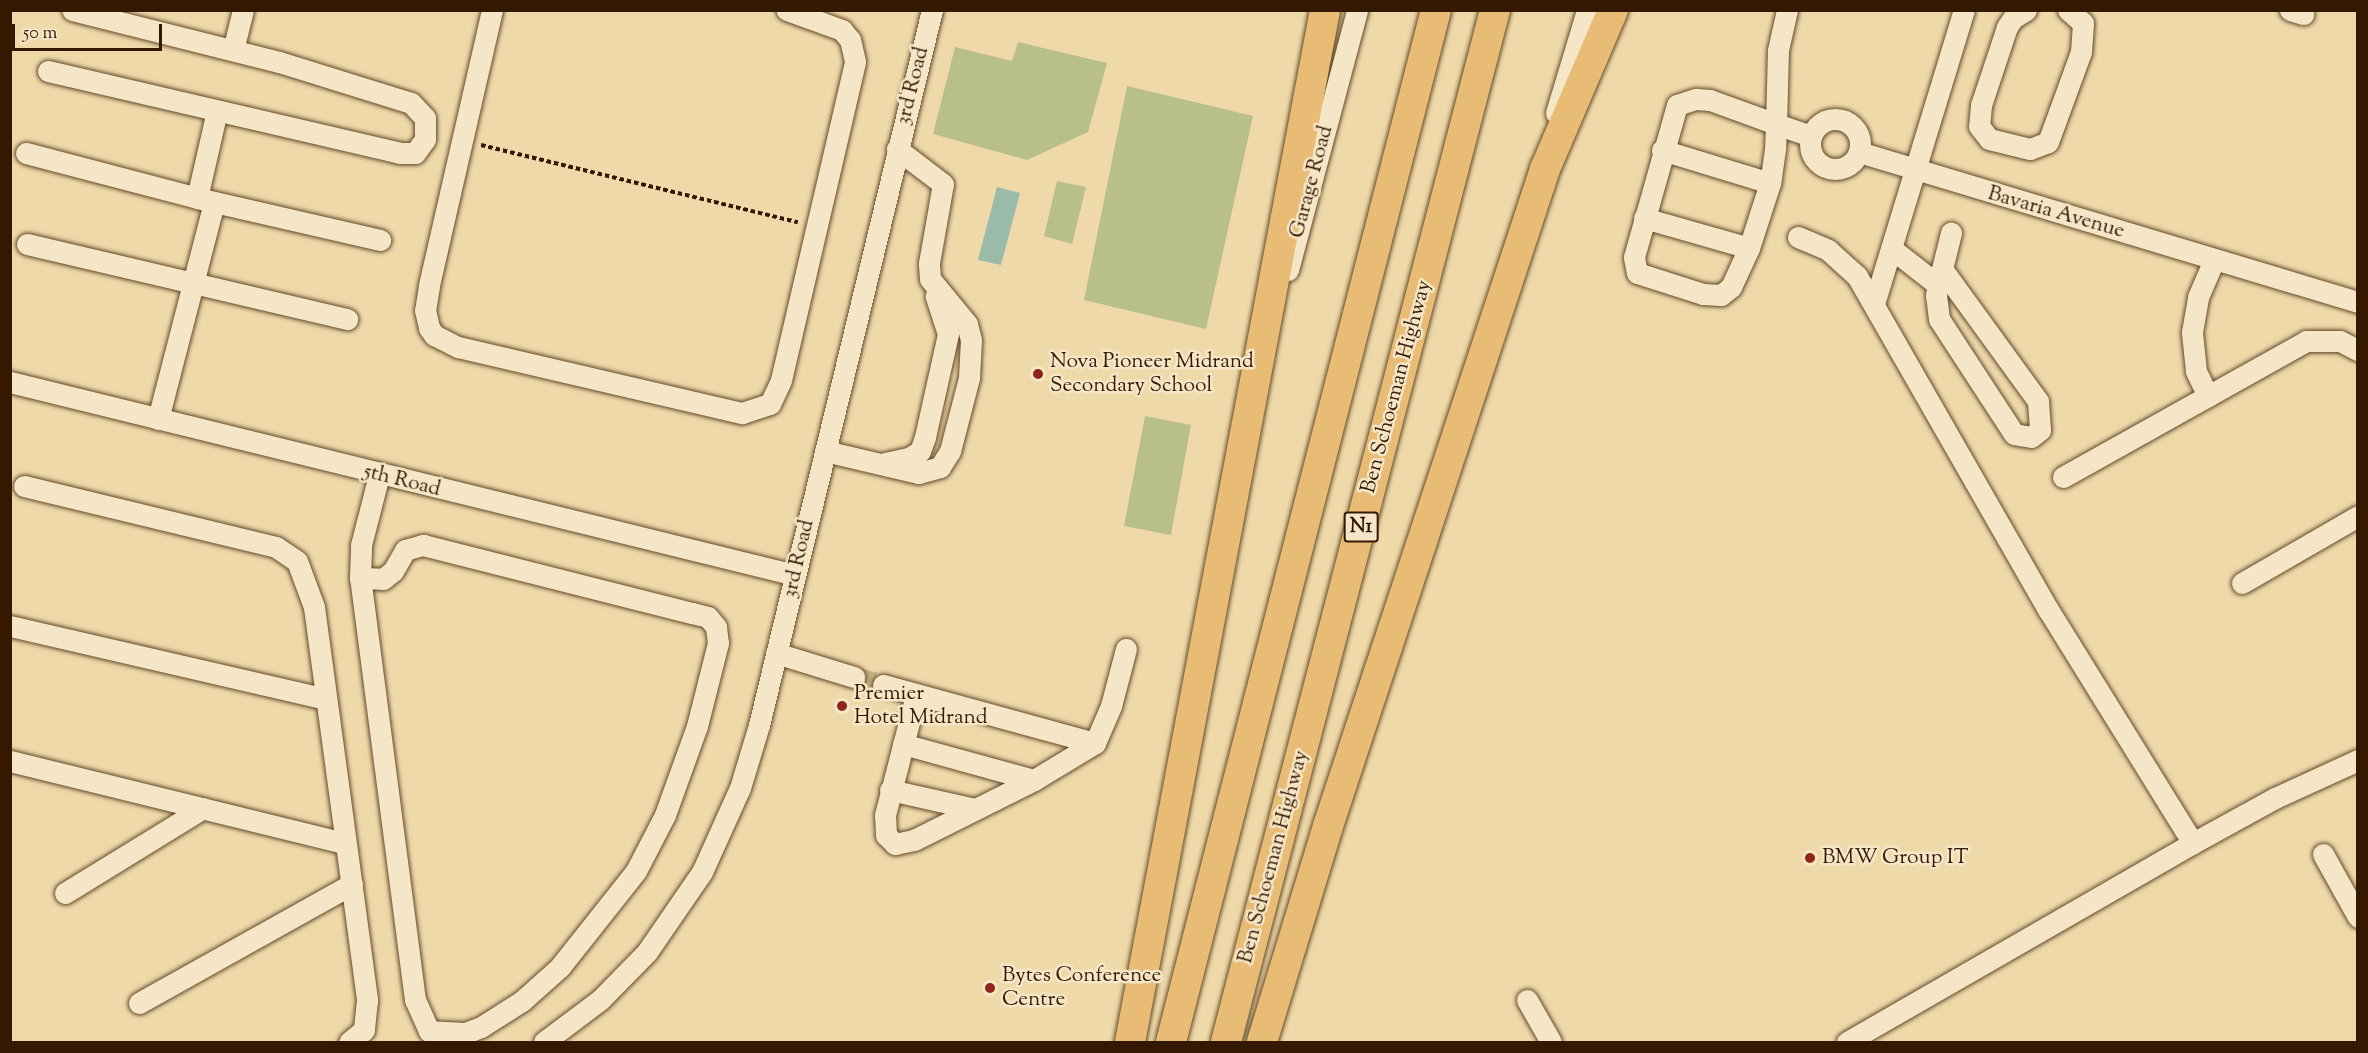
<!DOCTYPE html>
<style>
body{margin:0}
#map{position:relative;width:2368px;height:1053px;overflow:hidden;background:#efd9a9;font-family:"Sorts Mill Goudy",serif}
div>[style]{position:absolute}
.green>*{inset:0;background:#b9bf88}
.water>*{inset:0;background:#9abaaa}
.minor-tunnel>*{height:21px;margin-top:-10.5px;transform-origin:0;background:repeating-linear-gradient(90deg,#cab387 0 21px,transparent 0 31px)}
.path>*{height:4px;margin-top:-2px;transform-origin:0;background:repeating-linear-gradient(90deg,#341900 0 4.5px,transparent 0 7.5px)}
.roads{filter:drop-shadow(0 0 2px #63492a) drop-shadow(0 0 2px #63492a)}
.minor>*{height:21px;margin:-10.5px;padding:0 10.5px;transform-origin:10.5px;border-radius:10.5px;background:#f5e6c7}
.minor>.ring{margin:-10.5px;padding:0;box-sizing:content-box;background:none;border:21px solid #f5e6c7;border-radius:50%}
.highway>*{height:30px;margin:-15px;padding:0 15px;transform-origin:15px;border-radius:15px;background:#e8bc74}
.dots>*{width:16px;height:16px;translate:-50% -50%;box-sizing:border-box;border:3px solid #f5e6c7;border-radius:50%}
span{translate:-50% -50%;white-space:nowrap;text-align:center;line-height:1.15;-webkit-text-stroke:5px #f5e6c7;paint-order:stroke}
.shield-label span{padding:2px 4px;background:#f5e6c7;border:2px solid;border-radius:4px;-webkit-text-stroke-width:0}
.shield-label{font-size:20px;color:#341900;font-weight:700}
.street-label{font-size:21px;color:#341900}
.poi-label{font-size:21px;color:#341900}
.left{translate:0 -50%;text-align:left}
.frame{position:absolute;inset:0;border:12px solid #341900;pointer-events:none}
.scale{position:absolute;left:12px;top:24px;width:150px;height:27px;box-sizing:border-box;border:3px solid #341900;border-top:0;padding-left:8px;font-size:18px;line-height:21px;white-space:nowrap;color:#341900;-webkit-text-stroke:4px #f5e6c7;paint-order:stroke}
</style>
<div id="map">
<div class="green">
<i style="clip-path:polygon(1018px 42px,1107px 63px,1088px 132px,1027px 160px,933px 134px,955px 47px,1012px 61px)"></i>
<i style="clip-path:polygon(1127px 86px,1253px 116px,1206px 329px,1084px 300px)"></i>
<i style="clip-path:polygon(1057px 181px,1086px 187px,1072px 244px,1044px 236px)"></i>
<i style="clip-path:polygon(1145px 416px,1191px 425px,1171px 535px,1124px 526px)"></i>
</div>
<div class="water">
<i style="clip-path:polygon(997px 187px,1020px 193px,1001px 265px,978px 260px)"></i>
</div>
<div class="minor-tunnel">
<i style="left:854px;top:677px;width:30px;rotate:15deg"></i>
</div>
<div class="path">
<i style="left:481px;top:145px;width:326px;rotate:13.7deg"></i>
</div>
<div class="roads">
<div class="minor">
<i style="left:492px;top:10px;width:283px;rotate:102.9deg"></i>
<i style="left:429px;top:286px;width:24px;rotate:99deg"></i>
<i style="left:425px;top:310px;width:18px;rotate:77deg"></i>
<i style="left:429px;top:328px;width:9px;rotate:54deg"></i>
<i style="left:434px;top:335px;width:27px;rotate:27deg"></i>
<i style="left:458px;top:347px;width:292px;rotate:13.1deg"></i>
<i style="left:742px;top:413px;width:29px;rotate:-18deg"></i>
<i style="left:770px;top:404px;width:26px;rotate:-65deg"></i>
<i style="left:781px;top:380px;width:327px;rotate:-76.9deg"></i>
<i style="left:855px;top:61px;width:22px;rotate:-103deg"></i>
<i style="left:850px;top:40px;width:13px;rotate:-129deg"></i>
<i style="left:842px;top:30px;width:59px;rotate:-160deg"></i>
<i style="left:1787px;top:10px;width:41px;rotate:102.7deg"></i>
<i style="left:1778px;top:50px;width:74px;rotate:91.5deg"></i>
<i style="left:1776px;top:124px;width:25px;rotate:92deg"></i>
<i style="left:1775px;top:149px;width:34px;rotate:98deg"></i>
<i style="left:1770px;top:183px;width:68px;rotate:107.9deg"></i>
<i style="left:1749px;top:248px;width:43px;rotate:114.8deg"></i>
<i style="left:1731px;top:287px;width:13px;rotate:141deg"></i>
<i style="left:1721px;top:295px;width:18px;rotate:-177deg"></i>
<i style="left:1703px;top:294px;width:69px;rotate:-162.3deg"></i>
<i style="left:1637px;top:273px;width:16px;rotate:-101deg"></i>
<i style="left:1634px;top:257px;width:158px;rotate:-74.2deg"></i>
<i style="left:1677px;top:105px;width:20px;rotate:-18deg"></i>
<i style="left:1696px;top:99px;width:14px;rotate:4deg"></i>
<i style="left:1710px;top:100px;width:70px;rotate:20deg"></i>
<i style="left:1776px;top:124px;width:37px;rotate:19deg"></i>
<i style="left:2026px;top:10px;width:15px;rotate:148deg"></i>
<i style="left:2013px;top:18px;width:11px;rotate:124deg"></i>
<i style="left:2007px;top:27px;width:82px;rotate:108.4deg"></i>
<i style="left:1981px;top:105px;width:21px;rotate:95deg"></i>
<i style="left:1979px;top:126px;width:16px;rotate:52deg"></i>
<i style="left:1989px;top:139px;width:42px;rotate:13.7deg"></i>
<i style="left:2030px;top:149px;width:19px;rotate:-21deg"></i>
<i style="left:2048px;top:142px;width:96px;rotate:-69.9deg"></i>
<i style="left:2081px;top:52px;width:29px;rotate:-86deg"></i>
<i style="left:2083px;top:23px;width:20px;rotate:-139deg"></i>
<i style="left:2290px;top:10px;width:14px;rotate:17deg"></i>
<i style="left:233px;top:50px;width:41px;rotate:-76deg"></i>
<i style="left:48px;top:71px;width:360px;rotate:13.1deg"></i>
<i style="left:399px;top:153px;width:16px"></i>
<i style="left:415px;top:153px;width:17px;rotate:-54deg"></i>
<i style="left:425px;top:139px;width:21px;rotate:-90deg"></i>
<i style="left:425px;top:118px;width:21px;rotate:-133deg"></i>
<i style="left:411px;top:103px;width:138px;rotate:-162.7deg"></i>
<i style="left:279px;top:62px;width:213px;rotate:-165.9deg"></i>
<i style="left:1556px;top:113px;width:108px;rotate:-73.2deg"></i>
<i class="ring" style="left:1810px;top:119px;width:29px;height:29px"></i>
<i style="left:1662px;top:150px;width:113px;rotate:17deg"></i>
<i style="left:1859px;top:152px;width:521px;rotate:16.73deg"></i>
<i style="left:26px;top:153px;width:177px;rotate:14.7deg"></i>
<i style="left:197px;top:198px;width:188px;rotate:12.9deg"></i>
<i style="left:197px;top:198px;width:89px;rotate:-77.1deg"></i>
<i style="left:1644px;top:218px;width:109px;rotate:15.9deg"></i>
<i style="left:1798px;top:237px;width:33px;rotate:23deg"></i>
<i style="left:1828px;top:250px;width:39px;rotate:42deg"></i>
<i style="left:1857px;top:276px;width:386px;rotate:60.2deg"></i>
<i style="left:2049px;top:611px;width:273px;rotate:58.2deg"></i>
<i style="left:27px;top:244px;width:329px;rotate:13.2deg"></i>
<i style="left:1892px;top:249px;width:58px;rotate:38deg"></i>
<i style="left:1942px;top:269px;width:163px;rotate:54deg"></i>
<i style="left:2038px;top:401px;width:29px;rotate:86deg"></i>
<i style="left:2040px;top:430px;width:11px;rotate:142deg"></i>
<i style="left:2031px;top:437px;width:17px;rotate:-170deg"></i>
<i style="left:2014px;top:434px;width:137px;rotate:-123.1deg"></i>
<i style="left:1939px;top:319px;width:24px;rotate:-97deg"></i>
<i style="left:1936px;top:295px;width:10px;rotate:-79deg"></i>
<i style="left:1938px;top:285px;width:54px;rotate:-76deg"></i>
<i style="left:1288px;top:270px;width:269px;rotate:-75.1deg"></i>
<i style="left:1874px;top:304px;width:307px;rotate:-73deg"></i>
<i style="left:10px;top:382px;width:808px;rotate:13.81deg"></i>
<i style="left:2208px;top:396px;width:28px;rotate:-116deg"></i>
<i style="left:2196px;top:371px;width:39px;rotate:-96deg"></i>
<i style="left:2192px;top:332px;width:36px;rotate:-80deg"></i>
<i style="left:2198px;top:297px;width:40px;rotate:-66.6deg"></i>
<i style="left:158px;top:419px;width:224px;rotate:-75.5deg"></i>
<i style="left:825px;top:451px;width:96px;rotate:13.3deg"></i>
<i style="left:918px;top:473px;width:23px;rotate:-15deg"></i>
<i style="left:940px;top:467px;width:19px;rotate:-58deg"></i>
<i style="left:950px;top:451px;width:75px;rotate:-75.4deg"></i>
<i style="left:969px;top:378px;width:38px;rotate:-87deg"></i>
<i style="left:971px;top:340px;width:16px;rotate:-104deg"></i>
<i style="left:967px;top:324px;width:58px;rotate:-129.4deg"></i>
<i style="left:930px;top:279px;width:16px;rotate:-94deg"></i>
<i style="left:929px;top:263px;width:80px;rotate:-80deg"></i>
<i style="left:943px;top:184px;width:58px;rotate:-142.7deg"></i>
<i style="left:885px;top:463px;width:25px;rotate:-12deg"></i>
<i style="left:909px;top:458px;width:13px;rotate:-32deg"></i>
<i style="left:920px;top:451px;width:15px;rotate:-70deg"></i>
<i style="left:925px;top:437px;width:106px;rotate:-77.4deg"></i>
<i style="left:948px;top:334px;width:40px;rotate:-108deg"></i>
<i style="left:2063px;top:477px;width:278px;rotate:-29.2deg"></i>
<i style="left:2306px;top:341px;width:34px"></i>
<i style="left:2340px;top:341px;width:20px;rotate:27deg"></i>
<i style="left:24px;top:486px;width:259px;rotate:13.6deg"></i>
<i style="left:276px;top:547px;width:25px;rotate:34deg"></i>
<i style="left:297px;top:561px;width:49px;rotate:69.7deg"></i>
<i style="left:314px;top:607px;width:397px;rotate:82.3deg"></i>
<i style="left:367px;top:1000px;width:30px;rotate:96deg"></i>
<i style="left:364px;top:1030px;width:19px;rotate:141deg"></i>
<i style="left:360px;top:578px;width:23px;rotate:2deg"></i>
<i style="left:383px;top:579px;width:13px;rotate:-39deg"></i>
<i style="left:393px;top:571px;width:24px;rotate:-60deg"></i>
<i style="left:405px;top:550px;width:19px;rotate:-16deg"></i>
<i style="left:423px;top:545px;width:277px;rotate:14.2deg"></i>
<i style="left:692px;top:613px;width:16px;rotate:14deg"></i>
<i style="left:708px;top:617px;width:13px;rotate:51deg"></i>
<i style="left:716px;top:627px;width:16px;rotate:83deg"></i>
<i style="left:718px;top:643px;width:86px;rotate:104.2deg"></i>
<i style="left:697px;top:726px;width:95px;rotate:109.8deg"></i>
<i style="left:665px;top:815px;width:63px;rotate:117.4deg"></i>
<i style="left:636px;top:871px;width:122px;rotate:128.4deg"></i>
<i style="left:560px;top:967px;width:51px;rotate:138.2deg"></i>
<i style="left:522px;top:1001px;width:49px;rotate:147.6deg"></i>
<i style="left:481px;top:1027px;width:17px;rotate:159deg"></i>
<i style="left:465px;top:1033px;width:36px;rotate:-177deg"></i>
<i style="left:429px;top:1031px;width:34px;rotate:-114deg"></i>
<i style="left:415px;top:1000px;width:426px;rotate:-97.4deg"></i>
<i style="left:360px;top:578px;width:33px;rotate:-88deg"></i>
<i style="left:361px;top:545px;width:72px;rotate:-75.6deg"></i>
<i style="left:2242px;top:583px;width:134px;rotate:-30deg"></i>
<i style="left:10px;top:626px;width:323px;rotate:13deg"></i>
<i style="left:776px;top:653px;width:82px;rotate:17.1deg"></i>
<i style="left:883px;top:685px;width:220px;rotate:15.3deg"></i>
<i style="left:1095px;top:743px;width:40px;rotate:-66.6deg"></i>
<i style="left:1111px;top:706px;width:59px;rotate:-75.3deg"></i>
<i style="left:916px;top:695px;width:124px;rotate:104.5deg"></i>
<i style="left:885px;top:815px;width:20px;rotate:87deg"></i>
<i style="left:886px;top:835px;width:13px;rotate:45deg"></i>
<i style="left:895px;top:844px;width:19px;rotate:-12deg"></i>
<i style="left:914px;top:840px;width:134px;rotate:-26.6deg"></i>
<i style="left:1034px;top:780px;width:71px;rotate:-31.2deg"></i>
<i style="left:903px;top:744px;width:136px;rotate:15.4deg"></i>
<i style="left:10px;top:761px;width:345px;rotate:13.8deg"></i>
<i style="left:890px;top:790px;width:87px;rotate:12.6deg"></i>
<i style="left:2323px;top:854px;width:72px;rotate:60.9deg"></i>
<i style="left:65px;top:893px;width:162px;rotate:-31.6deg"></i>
<i style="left:1527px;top:1000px;width:48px;rotate:60.3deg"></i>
<i style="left:139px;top:1003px;width:244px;rotate:-29.2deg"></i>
<i style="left:544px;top:1042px;width:71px;rotate:-37deg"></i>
<i style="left:601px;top:999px;width:66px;rotate:-45.6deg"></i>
<i style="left:647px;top:952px;width:97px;rotate:-55.5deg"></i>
<i style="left:702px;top:872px;width:92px;rotate:-65.7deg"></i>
<i style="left:740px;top:788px;width:66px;rotate:-73.2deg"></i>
<i style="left:759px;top:725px;width:736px;rotate:-76.4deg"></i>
<i style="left:1847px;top:1042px;width:399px;rotate:-29.9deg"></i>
<i style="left:2193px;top:843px;width:94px;rotate:-28.8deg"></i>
<i style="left:2275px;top:798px;width:91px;rotate:-24.6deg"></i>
</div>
<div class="highway">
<i style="left:1130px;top:1042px;width:1050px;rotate:-79.3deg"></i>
<i style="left:1171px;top:1042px;width:1065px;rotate:-75.6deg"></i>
<i style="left:1226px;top:1042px;width:1066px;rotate:-75.39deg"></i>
<i style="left:1262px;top:1042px;width:226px;rotate:-73deg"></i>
<i style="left:1328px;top:826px;width:692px;rotate:-71.72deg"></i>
<i style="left:1545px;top:169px;width:173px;rotate:-66.8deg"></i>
</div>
</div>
<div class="dots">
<i style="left:1038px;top:374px;background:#8f2418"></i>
<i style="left:842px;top:706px;background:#8f2418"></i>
<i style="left:1810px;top:858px;background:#8f2418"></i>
<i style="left:990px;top:988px;background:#8f2418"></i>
</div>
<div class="shield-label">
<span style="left:1361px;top:527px">N1</span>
</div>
<div class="street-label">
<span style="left:913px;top:86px;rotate:-76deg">3rd Road</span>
<span style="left:1312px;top:182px;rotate:-75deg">Garage Road</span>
<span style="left:2056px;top:213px;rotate:16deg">Bavaria Avenue</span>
<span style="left:1397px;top:387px;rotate:-75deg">Ben Schoeman Highway</span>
<span style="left:402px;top:481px;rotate:14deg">5th Road</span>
<span style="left:799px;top:559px;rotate:-77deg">3rd Road</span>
<span style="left:1274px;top:857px;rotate:-75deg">Ben Schoeman Highway</span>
</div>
<div class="poi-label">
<span class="left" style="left:1050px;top:374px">Nova Pioneer Midrand<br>Secondary School</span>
<span class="left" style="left:854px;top:706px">Premier<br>Hotel Midrand</span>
<span class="left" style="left:1822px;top:858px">BMW Group IT</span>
<span class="left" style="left:1002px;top:988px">Bytes Conference<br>Centre</span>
</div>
<div class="frame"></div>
<div class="scale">50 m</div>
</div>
